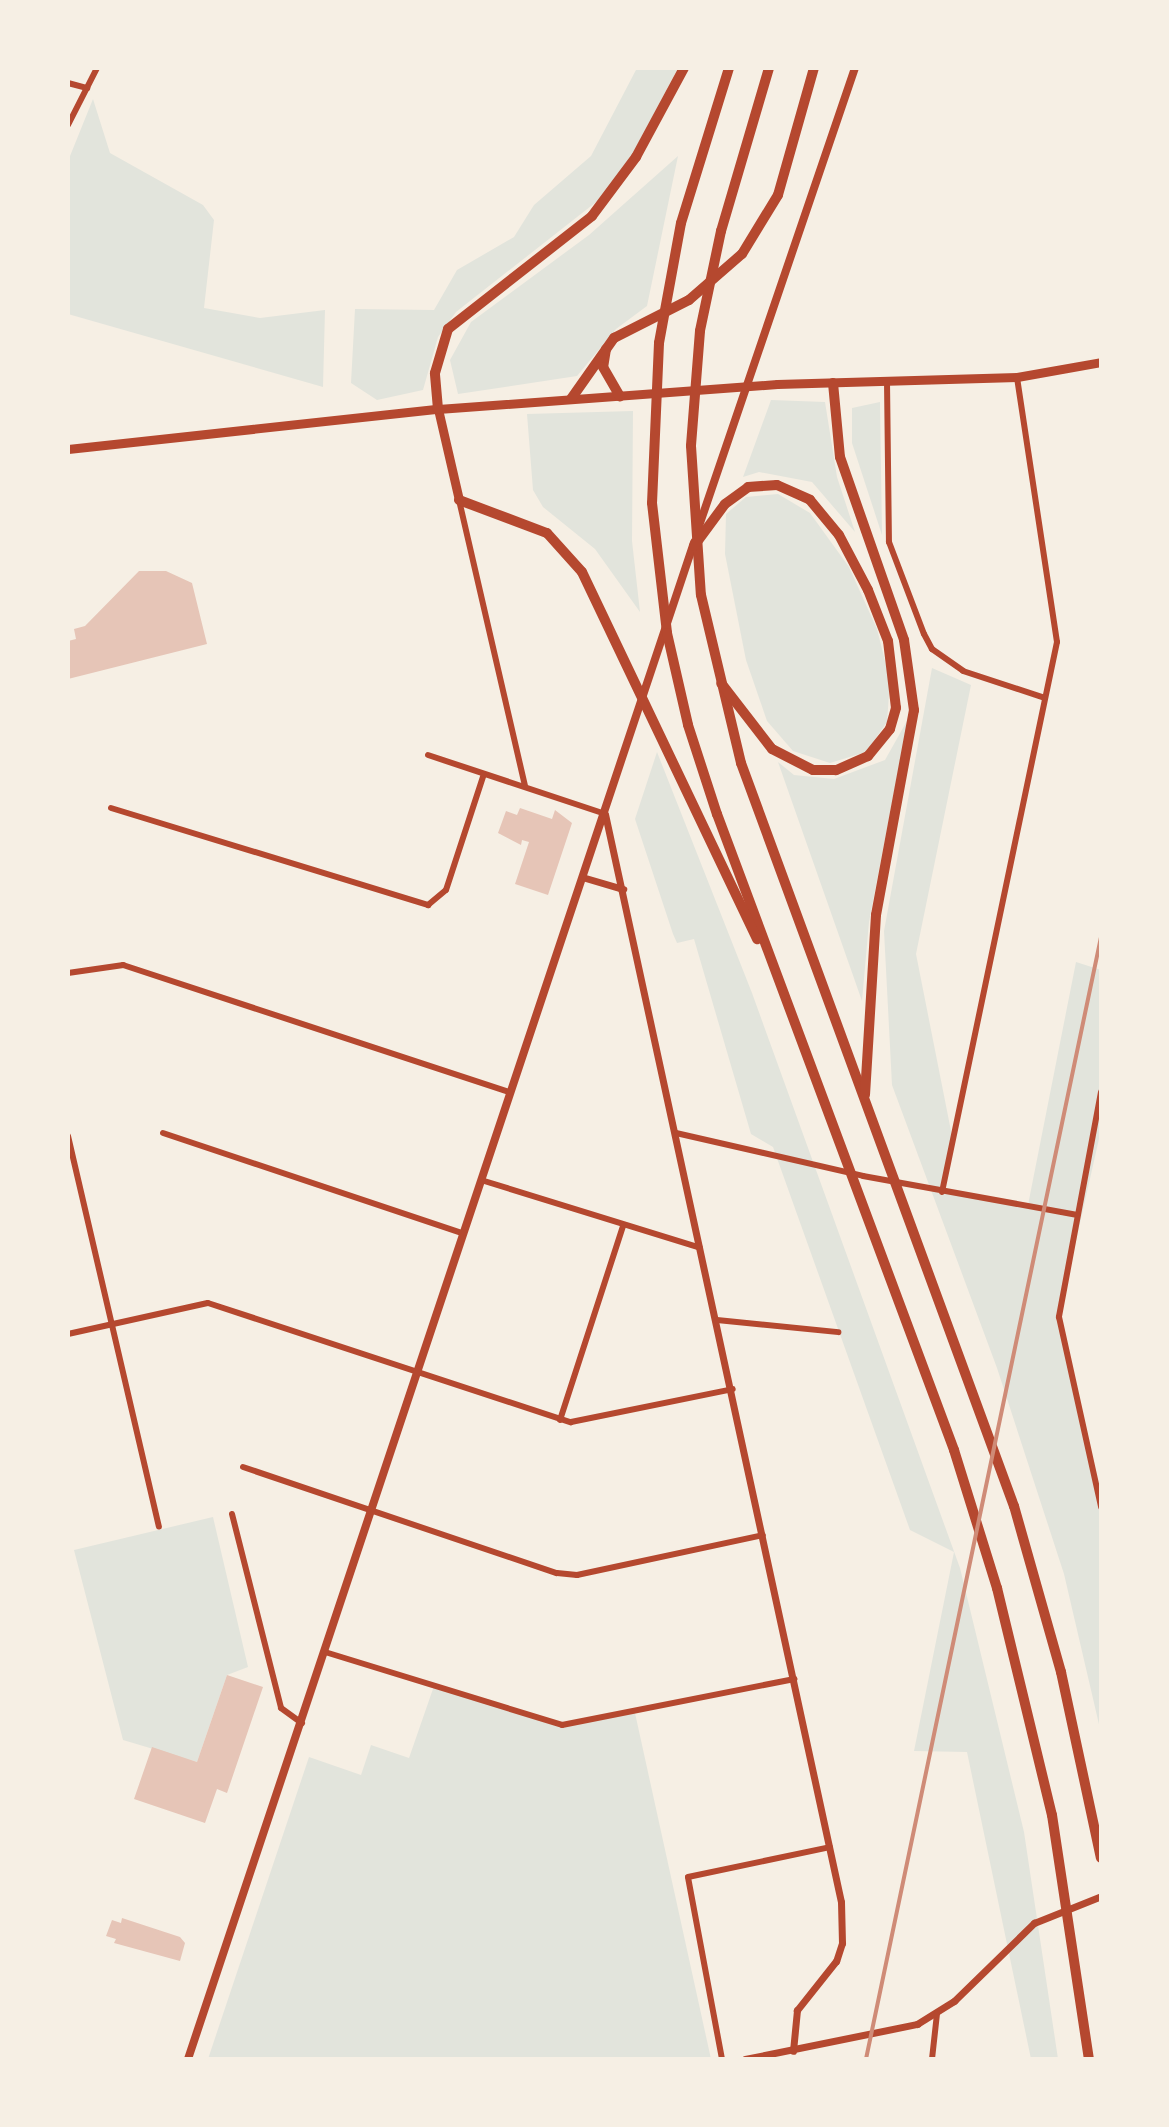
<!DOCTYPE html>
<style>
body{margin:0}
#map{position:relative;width:1169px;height:2127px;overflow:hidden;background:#f6efe4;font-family:"Crimson Pro",serif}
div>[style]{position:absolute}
.green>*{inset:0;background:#e2e4dc}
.building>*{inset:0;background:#e6c5b7}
.minor>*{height:6px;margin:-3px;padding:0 3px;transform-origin:3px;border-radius:3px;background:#b5482f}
.tertiary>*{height:7px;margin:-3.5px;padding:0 3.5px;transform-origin:3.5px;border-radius:3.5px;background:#b5482f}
.secondary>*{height:8px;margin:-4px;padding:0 4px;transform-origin:4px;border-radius:4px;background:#b5482f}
.primary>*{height:9px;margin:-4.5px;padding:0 4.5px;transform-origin:4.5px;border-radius:4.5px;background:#b5482f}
.motorway>*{height:10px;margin:-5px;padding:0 5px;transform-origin:5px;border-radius:5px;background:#b5482f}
.rail>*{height:4px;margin:-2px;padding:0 2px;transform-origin:2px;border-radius:2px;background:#cf8b77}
span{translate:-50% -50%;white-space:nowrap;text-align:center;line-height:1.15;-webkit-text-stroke:7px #f6efe4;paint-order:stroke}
.frame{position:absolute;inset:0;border:70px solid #f6efe4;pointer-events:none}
</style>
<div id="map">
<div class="green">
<i style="clip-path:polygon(637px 68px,678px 68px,632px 155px,600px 199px,456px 312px,438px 337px,423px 390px,377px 400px,351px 383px,355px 309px,434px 310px,457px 270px,514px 237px,534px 205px,591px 156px)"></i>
<i style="clip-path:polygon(93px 99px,110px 153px,203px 205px,214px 220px,204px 308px,260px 318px,325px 310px,323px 387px,68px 314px,68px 161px)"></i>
<i style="clip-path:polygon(678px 156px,647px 306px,616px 329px,577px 376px,458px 394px,450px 360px,471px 322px,589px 235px)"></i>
<i style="clip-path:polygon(771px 400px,825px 402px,837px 477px,855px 532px,812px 482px,759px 472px,743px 477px)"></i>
<i style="clip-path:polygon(880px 402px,882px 535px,852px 443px,852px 408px)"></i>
<i style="clip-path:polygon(633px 411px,632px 541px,640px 612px,595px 549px,543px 507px,533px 490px,527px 414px)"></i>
<i style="clip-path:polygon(778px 494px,810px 513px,849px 567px,877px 629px,890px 681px,887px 722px,866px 752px,830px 763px,793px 751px,767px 721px,746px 660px,725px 554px,726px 514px,746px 497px)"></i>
<i style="clip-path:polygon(932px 668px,971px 685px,916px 954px,952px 1136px,944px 1191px,1028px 1205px,1076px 962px,1101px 970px,1101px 1130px,1059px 1316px,1101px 1518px,1101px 1733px,1064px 1574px,997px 1368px,892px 1085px,884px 931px)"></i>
<i style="clip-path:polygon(908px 719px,869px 922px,862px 1001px,778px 762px,794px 775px,834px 779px,885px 760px)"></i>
<i style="clip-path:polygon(657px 752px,752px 993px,960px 1568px,1024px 1832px,1058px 2059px,1031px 2059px,967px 1752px,914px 1751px,954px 1552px,910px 1530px,773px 1147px,751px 1134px,694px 939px,677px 943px,673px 934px,635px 819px)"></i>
<i style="clip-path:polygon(213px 1517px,248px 1667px,227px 1675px,197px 1762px,123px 1740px,74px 1550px)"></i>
<i style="clip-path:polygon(434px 1686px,565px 1725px,635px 1713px,711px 2059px,208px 2059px,309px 1757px,361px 1775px,371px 1745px,409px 1758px)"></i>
</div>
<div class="building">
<i style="clip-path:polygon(139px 571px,166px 571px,192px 583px,207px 644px,68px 679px,68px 641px,76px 639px,74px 629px,85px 626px)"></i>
<i style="clip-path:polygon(520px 808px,552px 819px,555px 810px,572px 823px,548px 895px,515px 884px,529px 842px,522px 840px,521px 845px,498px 833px,506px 811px,517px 815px)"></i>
<i style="clip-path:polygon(227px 1675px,263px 1687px,227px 1793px,217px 1789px,205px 1823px,134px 1799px,152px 1747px,197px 1762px)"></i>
<i style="clip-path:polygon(122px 1918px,180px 1937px,185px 1943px,180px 1961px,114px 1943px,116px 1939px,106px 1936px,112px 1920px,121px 1923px)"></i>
</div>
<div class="minor">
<i style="left:68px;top:83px;width:20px;rotate:15deg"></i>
<i style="left:68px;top:125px;width:64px;rotate:-63deg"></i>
<i style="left:887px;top:382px;width:160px;rotate:89.3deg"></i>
<i style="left:889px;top:542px;width:98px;rotate:69.2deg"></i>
<i style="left:924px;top:634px;width:17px;rotate:62deg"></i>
<i style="left:932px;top:649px;width:38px;rotate:35deg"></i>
<i style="left:963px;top:671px;width:86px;rotate:18.2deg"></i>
<i style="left:459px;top:500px;width:293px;rotate:77deg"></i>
<i style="left:428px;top:755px;width:187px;rotate:18.4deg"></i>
<i style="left:111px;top:808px;width:332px;rotate:17deg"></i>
<i style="left:428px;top:905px;width:23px;rotate:-40deg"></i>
<i style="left:446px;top:890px;width:122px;rotate:-71.9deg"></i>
<i style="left:68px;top:973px;width:56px;rotate:-8.3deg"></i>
<i style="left:123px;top:965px;width:406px;rotate:18.2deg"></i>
<i style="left:1101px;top:1092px;width:229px;rotate:100.6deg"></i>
<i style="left:1059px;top:1317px;width:195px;rotate:77.5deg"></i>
<i style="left:163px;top:1133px;width:317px;rotate:18.5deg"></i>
<i style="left:676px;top:1133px;width:192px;rotate:12.9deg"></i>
<i style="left:863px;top:1176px;width:218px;rotate:10.3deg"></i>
<i style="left:68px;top:1136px;width:401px;rotate:76.9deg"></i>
<i style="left:481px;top:1180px;width:229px;rotate:17.2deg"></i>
<i style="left:942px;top:1192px;width:562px;rotate:-78.19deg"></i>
<i style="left:1057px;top:642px;width:268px;rotate:-98.6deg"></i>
<i style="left:717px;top:1320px;width:122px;rotate:5.7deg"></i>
<i style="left:68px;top:1334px;width:143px;rotate:-12.5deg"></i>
<i style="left:208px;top:1303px;width:382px;rotate:18.2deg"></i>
<i style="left:571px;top:1422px;width:165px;rotate:-11.5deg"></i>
<i style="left:560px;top:1420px;width:204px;rotate:-72deg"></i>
<i style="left:243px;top:1467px;width:331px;rotate:18.7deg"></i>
<i style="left:557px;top:1573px;width:20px;rotate:6deg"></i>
<i style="left:577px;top:1575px;width:190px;rotate:-12.1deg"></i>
<i style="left:232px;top:1514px;width:200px;rotate:75.8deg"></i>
<i style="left:281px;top:1708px;width:26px;rotate:36deg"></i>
<i style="left:325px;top:1652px;width:248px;rotate:17.1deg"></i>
<i style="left:562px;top:1725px;width:237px;rotate:-11.2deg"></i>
<i style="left:722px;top:2059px;width:185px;rotate:-100.6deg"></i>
<i style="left:688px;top:1877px;width:145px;rotate:-11.9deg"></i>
<i style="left:932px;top:2059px;width:45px;rotate:-83.7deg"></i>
</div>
<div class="tertiary">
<i style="left:605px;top:814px;width:1113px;rotate:77.76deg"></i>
<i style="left:841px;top:1902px;width:41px;rotate:88.6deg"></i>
<i style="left:842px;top:1943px;width:19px;rotate:108deg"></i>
<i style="left:836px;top:1961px;width:63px;rotate:128.5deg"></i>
<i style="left:797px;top:2010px;width:41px;rotate:95.6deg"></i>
<i style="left:582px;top:877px;width:43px;rotate:16.3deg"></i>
<i style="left:745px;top:2059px;width:176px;rotate:-11.5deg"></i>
<i style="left:917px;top:2024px;width:44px;rotate:-31.9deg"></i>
<i style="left:954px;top:2001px;width:112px;rotate:-44.3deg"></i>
<i style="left:1034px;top:1923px;width:72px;rotate:-21.9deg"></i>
</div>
<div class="secondary">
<i style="left:698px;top:529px;width:487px;rotate:-71.2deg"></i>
<i style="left:188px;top:2059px;width:1599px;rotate:-71.55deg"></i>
</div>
<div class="primary">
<i style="left:438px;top:409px;width:93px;rotate:77deg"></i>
<i style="left:68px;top:449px;width:372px;rotate:-6.2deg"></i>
<i style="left:438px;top:409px;width:340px;rotate:-4.2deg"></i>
<i style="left:777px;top:384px;width:240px;rotate:-1.7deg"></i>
<i style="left:1017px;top:377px;width:85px;rotate:-10.1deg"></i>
</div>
<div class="motorway">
<i style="left:729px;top:68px;width:162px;rotate:107.2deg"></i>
<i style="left:681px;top:223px;width:122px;rotate:100.4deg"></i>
<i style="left:659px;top:343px;width:160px;rotate:92.5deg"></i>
<i style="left:652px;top:503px;width:131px;rotate:83.4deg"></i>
<i style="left:667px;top:633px;width:94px;rotate:77.1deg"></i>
<i style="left:688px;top:725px;width:94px;rotate:72deg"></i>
<i style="left:717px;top:814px;width:679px;rotate:69.56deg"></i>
<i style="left:954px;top:1450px;width:145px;rotate:72.7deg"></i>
<i style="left:997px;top:1588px;width:234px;rotate:76.4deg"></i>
<i style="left:1052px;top:1815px;width:247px;rotate:81.4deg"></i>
<i style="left:769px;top:68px;width:170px;rotate:106.4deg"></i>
<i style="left:721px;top:231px;width:102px;rotate:101.9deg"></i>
<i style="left:700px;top:331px;width:115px;rotate:94.5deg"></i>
<i style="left:691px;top:446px;width:149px;rotate:86.2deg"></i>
<i style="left:701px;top:595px;width:173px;rotate:76.6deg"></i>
<i style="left:741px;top:763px;width:792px;rotate:69.83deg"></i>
<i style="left:1014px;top:1506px;width:173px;rotate:74.2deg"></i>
<i style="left:1061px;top:1672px;width:190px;rotate:77.9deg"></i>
<i style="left:606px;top:349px;width:18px;rotate:99deg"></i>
<i style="left:603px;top:367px;width:34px;rotate:60deg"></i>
<i style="left:833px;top:383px;width:74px;rotate:84.6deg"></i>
<i style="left:840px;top:457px;width:194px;rotate:70.7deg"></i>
<i style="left:904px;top:640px;width:71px;rotate:81.9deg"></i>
<i style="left:914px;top:710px;width:208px;rotate:100.5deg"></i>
<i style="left:876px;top:915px;width:180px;rotate:93.5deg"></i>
<i style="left:571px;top:399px;width:75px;rotate:-54.8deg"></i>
<i style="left:614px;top:338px;width:84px;rotate:-26.9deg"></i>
<i style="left:689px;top:300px;width:70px;rotate:-41deg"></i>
<i style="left:742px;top:254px;width:69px;rotate:-58.6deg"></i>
<i style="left:778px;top:195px;width:132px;rotate:-74.2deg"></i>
<i style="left:438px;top:409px;width:36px;rotate:-95deg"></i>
<i style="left:435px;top:373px;width:46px;rotate:-73.5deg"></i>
<i style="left:448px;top:329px;width:183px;rotate:-38.1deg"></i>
<i style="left:592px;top:216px;width:74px;rotate:-53.3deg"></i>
<i style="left:636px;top:157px;width:101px;rotate:-61.7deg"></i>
<i style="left:459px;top:500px;width:94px;rotate:20.6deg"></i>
<i style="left:547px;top:533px;width:52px;rotate:48.1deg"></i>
<i style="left:582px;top:572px;width:407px;rotate:64.5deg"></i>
<i style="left:694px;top:546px;width:52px;rotate:-53.6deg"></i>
<i style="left:725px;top:504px;width:29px;rotate:-36deg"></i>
<i style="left:748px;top:487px;width:29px;rotate:-4deg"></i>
<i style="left:777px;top:485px;width:36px;rotate:24deg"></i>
<i style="left:810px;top:500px;width:45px;rotate:50.4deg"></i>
<i style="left:839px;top:535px;width:62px;rotate:62.2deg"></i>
<i style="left:868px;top:590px;width:55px;rotate:68.6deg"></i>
<i style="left:888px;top:641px;width:67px;rotate:83.2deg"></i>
<i style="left:896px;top:708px;width:22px;rotate:106deg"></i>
<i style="left:890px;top:729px;width:35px;rotate:129deg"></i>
<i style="left:868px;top:756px;width:35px;rotate:156deg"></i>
<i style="left:836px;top:770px;width:23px;rotate:180deg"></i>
<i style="left:813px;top:770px;width:46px;rotate:-152.9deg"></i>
<i style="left:772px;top:749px;width:83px;rotate:-127.7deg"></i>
</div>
<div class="rail">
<i style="left:866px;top:2059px;width:1146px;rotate:-78.17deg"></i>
</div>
<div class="frame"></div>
</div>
